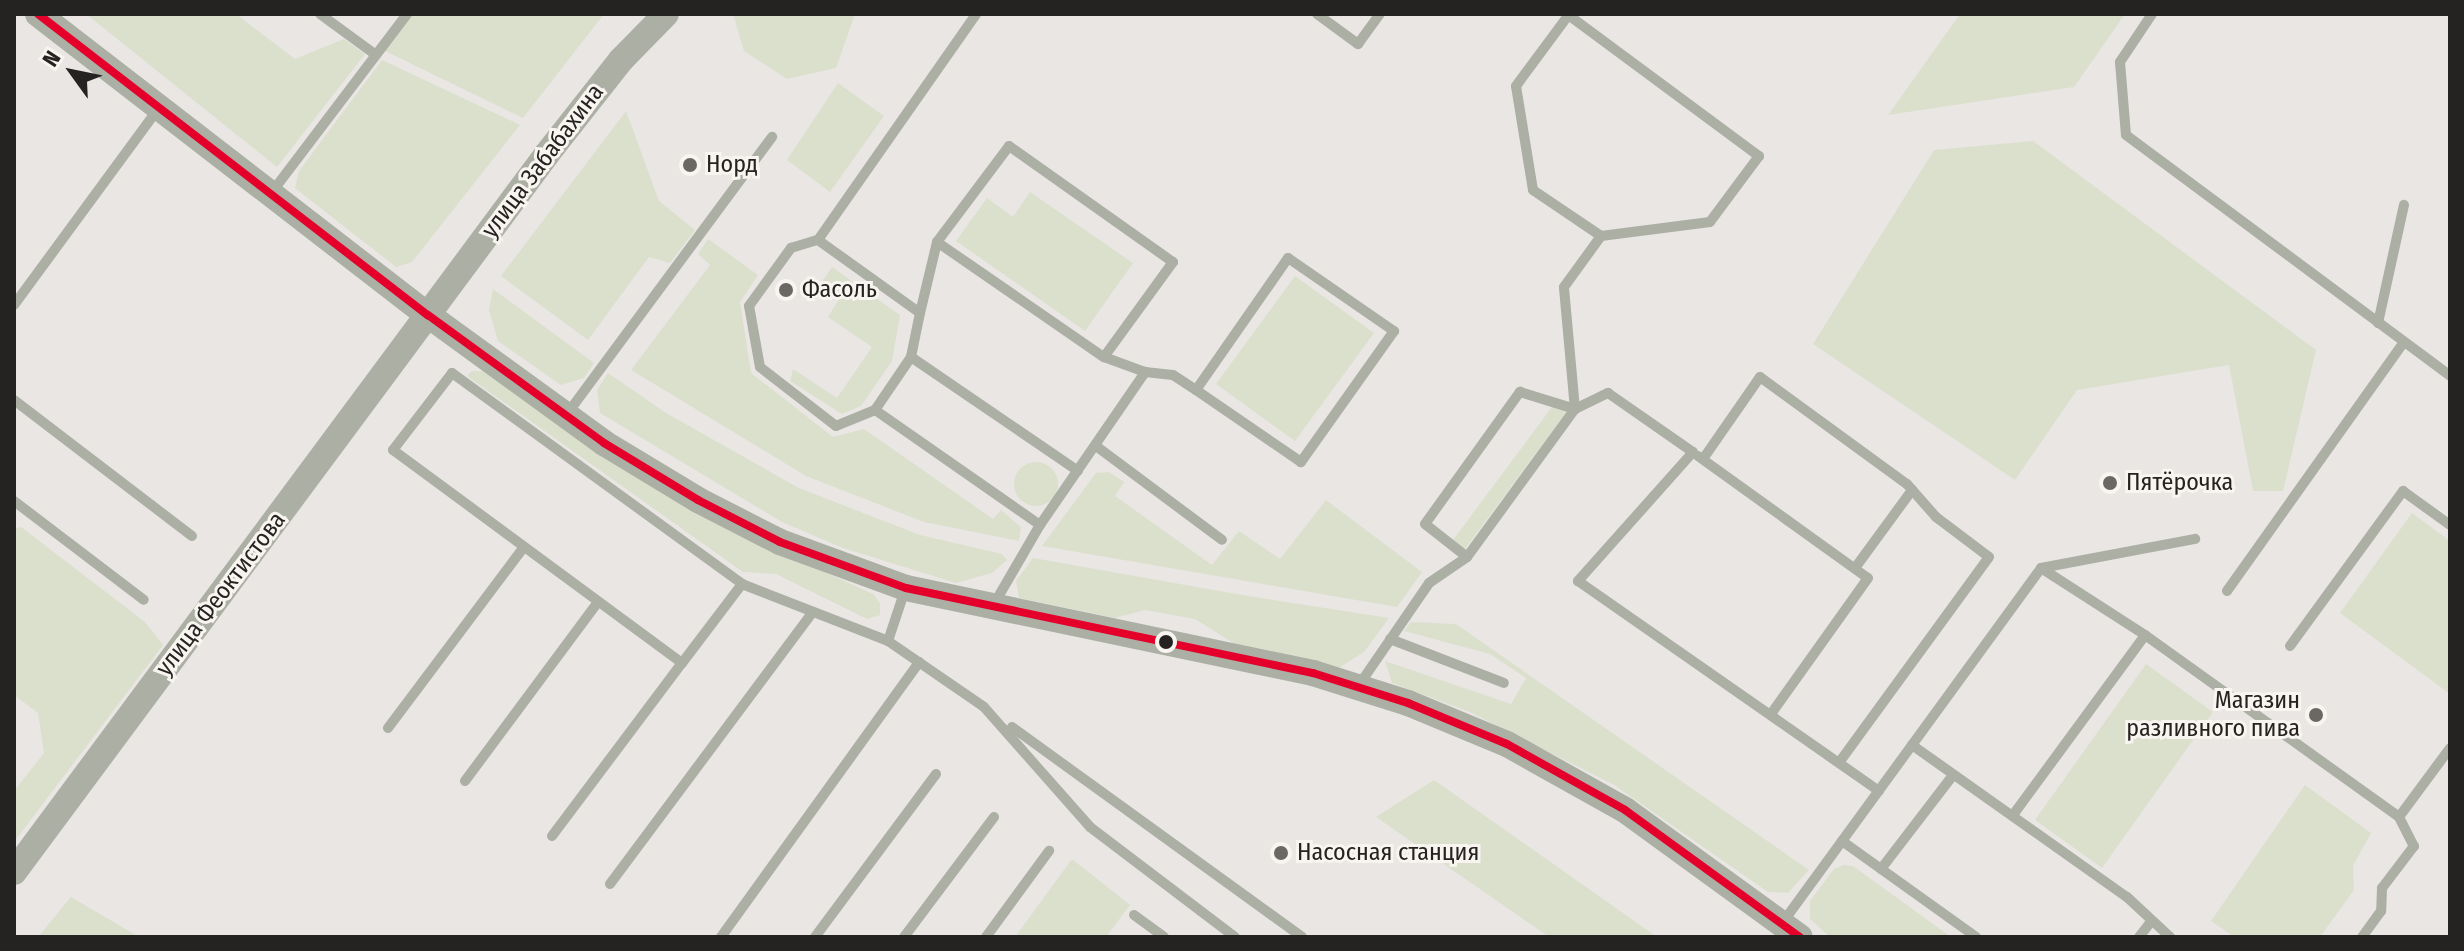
<!DOCTYPE html>
<meta charset="utf-8">
<style>
body{margin:0}
#map{position:relative;width:2464px;height:951px;overflow:hidden;background:#e9e6e4;font-family:"Fira Sans Condensed",sans-serif}
div>[style]{position:absolute}
.green>*{inset:0;background:#dbe0cd}
.round{border-radius:50%}
.service>*{height:10px;margin:-5px;padding:0 5px;transform-origin:5px;border-radius:5px;background:#abafa4}
.tertiary>*{height:26px;margin:-13px;padding:0 13px;transform-origin:13px;border-radius:13px;background:#abafa4}
.bus-1>*{height:8px;margin:-4px;padding:0 4px;transform-origin:4px;border-radius:4px;background:#e4002b}
.dots>*{width:22px;height:22px;translate:-50% -50%;box-sizing:border-box;border:4px solid #f8f4ef;border-radius:50%}
span{translate:-50% -50%;white-space:nowrap;text-align:center;line-height:1.15;-webkit-text-stroke:6px #f8f4ef;paint-order:stroke}
.street-label{font-size:24px;color:#252321}
.poi-label{font-size:24px;color:#252321}
.left{translate:0 -50%;text-align:left}
.right{translate:-100% -50%;text-align:right}
.frame{position:absolute;inset:0;border:16px solid #252321;pointer-events:none}
.north{position:absolute;left:32px;top:32px;width:80px;height:80px;-webkit-text-stroke:6px #f8f4ef;paint-order:stroke;rotate:303deg;font-size:22px;font-weight:700;line-height:32px;text-align:center;color:#252321}
.north::after{content:'';display:block;margin:auto;width:28px;height:36px;background:#252321;clip-path:polygon(50% 0,100% 100%,50% 72%,0 100%)}
</style>
<div id="map">
<div class="green">
<i style="clip-path:polygon(86px 14px,236px 14px,295px 59px,344px 39px,365px 54px,277px 167px)"></i>
<i style="clip-path:polygon(410px 14px,604px 14px,523px 118px,383px 50px)"></i>
<i style="clip-path:polygon(733px 14px,855px 14px,836px 68px,787px 79px,744px 51px)"></i>
<i style="clip-path:polygon(1960px 14px,2125px 14px,2074px 87px,1888px 115px)"></i>
<i style="clip-path:polygon(382px 60px,520px 125px,412px 262px,396px 267px,295px 188px,299px 171px)"></i>
<i style="clip-path:polygon(838px 83px,884px 116px,830px 192px,787px 160px)"></i>
<i style="clip-path:polygon(626px 111px,659px 201px,695px 230px,670px 263px,649px 257px,588px 340px,501px 276px)"></i>
<i style="clip-path:polygon(2033px 141px,2316px 350px,2283px 491px,2253px 491px,2229px 365px,2077px 390px,2015px 480px,1813px 344px,1934px 150px)"></i>
<i style="clip-path:polygon(1030px 192px,1133px 263px,1085px 331px,956px 241px,987px 198px,1013px 217px)"></i>
<i style="clip-path:polygon(708px 239px,758px 275px,740px 302px,751px 373px,833px 437px,864px 429px,993px 519px,1001px 510px,1021px 527px,1019px 541px,924px 522px,806px 476px,631px 370px,710px 265px,698px 254px)"></i>
<i style="clip-path:polygon(832px 267px,900px 315px,892px 361px,861px 406px,842px 414px,790px 381px,793px 369px,837px 398px,872px 347px,828px 317px,841px 296px,822px 282px)"></i>
<i style="clip-path:polygon(1295px 276px,1374px 333px,1295px 441px,1216px 384px)"></i>
<i style="clip-path:polygon(493px 289px,594px 363px,584px 378px,561px 385px,498px 341px,489px 310px)"></i>
<i style="clip-path:polygon(472px 371px,486px 371px,708px 519px,873px 594px,880px 603px,880px 615px,867px 619px,776px 574px,743px 572px,467px 376px)"></i>
<i style="clip-path:polygon(608px 373px,666px 413px,799px 488px,920px 535px,1002px 554px,1007px 560px,992px 573px,956px 583px,843px 548px,782px 522px,600px 413px,597px 390px)"></i>
<i style="clip-path:polygon(1552px 407px,1567px 411px,1465px 549px,1453px 540px)"></i>
<i class="round" style="left:1014px;top:462px;width:44px;height:44px"></i>
<i style="clip-path:polygon(1109px 472px,1124px 482px,1115px 496px,1212px 565px,1239px 531px,1280px 559px,1326px 500px,1422px 572px,1397px 607px,1042px 546px,1096px 473px)"></i>
<i style="clip-path:polygon(2412px 513px,2450px 541px,2450px 694px,2340px 613px)"></i>
<i style="clip-path:polygon(21px 527px,145px 622px,163px 645px,14px 842px,14px 791px,44px 753px,38px 713px,14px 695px,14px 528px)"></i>
<i style="clip-path:polygon(1033px 558px,1242px 595px,1389px 618px,1364px 652px,1337px 669px,1235px 644px,1195px 619px,1145px 610px,1115px 618px,1019px 598px,1016px 581px)"></i>
<i style="clip-path:polygon(1411px 622px,1456px 624px,1809px 870px,1788px 893px,1768px 892px,1614px 785px,1470px 712px,1392px 683px,1385px 661px,1511px 704px,1526px 678px,1490px 654px,1404px 631px)"></i>
<i style="clip-path:polygon(2146px 664px,2213px 712px,2102px 868px,2035px 820px)"></i>
<i style="clip-path:polygon(1434px 780px,1657px 937px,1549px 937px,1376px 817px)"></i>
<i style="clip-path:polygon(2305px 785px,2371px 833px,2353px 866px,2354px 890px,2320px 937px,2234px 937px,2211px 921px)"></i>
<i style="clip-path:polygon(1072px 859px,1130px 905px,1106px 937px,1015px 937px)"></i>
<i style="clip-path:polygon(1844px 865px,1853px 866px,1951px 937px,1830px 937px,1810px 919px,1810px 901px,1834px 869px)"></i>
<i style="clip-path:polygon(71px 897px,139px 937px,38px 937px)"></i>
</div>
<div class="service">
<i style="left:320px;top:14px;width:69px;rotate:36.2deg"></i>
<i style="left:1317px;top:14px;width:51px;rotate:36.2deg"></i>
<i style="left:1358px;top:44px;width:37px;rotate:-54deg"></i>
<i style="left:1567px;top:14px;width:239px;rotate:36.5deg"></i>
<i style="left:1759px;top:156px;width:82px;rotate:126.6deg"></i>
<i style="left:1710px;top:222px;width:110px;rotate:172.7deg"></i>
<i style="left:1601px;top:236px;width:82px;rotate:-145.9deg"></i>
<i style="left:1533px;top:190px;width:105px;rotate:-99.3deg"></i>
<i style="left:1516px;top:86px;width:86px;rotate:-53.5deg"></i>
<i style="left:2152px;top:14px;width:58px;rotate:123.7deg"></i>
<i style="left:2120px;top:62px;width:73px;rotate:85.3deg"></i>
<i style="left:2126px;top:135px;width:404px;rotate:36.6deg"></i>
<i style="left:272px;top:192px;width:223px;rotate:-52.8deg"></i>
<i style="left:818px;top:240px;width:276px;rotate:-55deg"></i>
<i style="left:937px;top:242px;width:120px;rotate:-53.1deg"></i>
<i style="left:1009px;top:146px;width:201px;rotate:35.3deg"></i>
<i style="left:1173px;top:262px;width:117px;rotate:126deg"></i>
<i style="left:14px;top:305px;width:242px;rotate:-53.7deg"></i>
<i style="left:920px;top:313px;width:73px;rotate:-76.5deg"></i>
<i style="left:937px;top:242px;width:203px;rotate:34.6deg"></i>
<i style="left:1104px;top:357px;width:44px;rotate:20.1deg"></i>
<i style="left:2378px;top:323px;width:121px;rotate:-77.6deg"></i>
<i style="left:14px;top:400px;width:224px;rotate:37.4deg"></i>
<i style="left:875px;top:410px;width:64px;rotate:-55.8deg"></i>
<i style="left:567px;top:414px;width:345px;rotate:-53.5deg"></i>
<i style="left:1096px;top:446px;width:157px;rotate:36.7deg"></i>
<i style="left:1698px;top:456px;width:209px;rotate:35.7deg"></i>
<i style="left:1868px;top:578px;width:167px;rotate:125.5deg"></i>
<i style="left:1703px;top:459px;width:100px;rotate:-55.2deg"></i>
<i style="left:1760px;top:377px;width:182px;rotate:36.1deg"></i>
<i style="left:1907px;top:484px;width:44px;rotate:48.7deg"></i>
<i style="left:1936px;top:517px;width:66px;rotate:37deg"></i>
<i style="left:1989px;top:557px;width:253px;rotate:126.1deg"></i>
<i style="left:14px;top:501px;width:163px;rotate:37.3deg"></i>
<i style="left:1040px;top:525px;width:201px;rotate:-145.1deg"></i>
<i style="left:875px;top:410px;width:42px;rotate:157.7deg"></i>
<i style="left:836px;top:426px;width:96px;rotate:-142.2deg"></i>
<i style="left:760px;top:367px;width:62px;rotate:-100.2deg"></i>
<i style="left:749px;top:306px;width:72px;rotate:-54.1deg"></i>
<i style="left:791px;top:248px;width:28px;rotate:-17deg"></i>
<i style="left:818px;top:240px;width:125px;rotate:35.6deg"></i>
<i style="left:920px;top:313px;width:45px;rotate:101.6deg"></i>
<i style="left:911px;top:357px;width:202px;rotate:34.3deg"></i>
<i style="left:1467px;top:557px;width:53px;rotate:-141.8deg"></i>
<i style="left:1425px;top:524px;width:163px;rotate:-54.3deg"></i>
<i style="left:1520px;top:392px;width:58px;rotate:17.2deg"></i>
<i style="left:1575px;top:409px;width:122px;rotate:-95.2deg"></i>
<i style="left:1564px;top:287px;width:63px;rotate:-54deg"></i>
<i style="left:1855px;top:568px;width:97px;rotate:-53.8deg"></i>
<i style="left:2041px;top:568px;width:124px;rotate:32.8deg"></i>
<i style="left:2145px;top:635px;width:312px;rotate:35.6deg"></i>
<i style="left:2399px;top:817px;width:33px;rotate:63deg"></i>
<i style="left:2414px;top:846px;width:53px;rotate:127.3deg"></i>
<i style="left:2382px;top:888px;width:23px;rotate:92deg"></i>
<i style="left:2381px;top:911px;width:32px;rotate:126deg"></i>
<i style="left:742px;top:584px;width:99px;rotate:127.2deg"></i>
<i style="left:682px;top:663px;width:359px;rotate:-143.6deg"></i>
<i style="left:393px;top:450px;width:97px;rotate:-52.5deg"></i>
<i style="left:452px;top:373px;width:359px;rotate:36deg"></i>
<i style="left:742px;top:584px;width:157px;rotate:21.3deg"></i>
<i style="left:888px;top:641px;width:116px;rotate:34.5deg"></i>
<i style="left:984px;top:707px;width:160px;rotate:48.5deg"></i>
<i style="left:1090px;top:827px;width:182px;rotate:37.2deg"></i>
<i style="left:2227px;top:591px;width:305px;rotate:-54.6deg"></i>
<i style="left:994px;top:604px;width:91px;rotate:-59.8deg"></i>
<i style="left:1040px;top:525px;width:186px;rotate:-55.5deg"></i>
<i style="left:1145px;top:372px;width:28px;rotate:6deg"></i>
<i style="left:1173px;top:375px;width:27px;rotate:33deg"></i>
<i style="left:1196px;top:390px;width:161px;rotate:-55.1deg"></i>
<i style="left:1288px;top:258px;width:129px;rotate:34.6deg"></i>
<i style="left:1394px;top:331px;width:161px;rotate:125.4deg"></i>
<i style="left:1301px;top:462px;width:127px;rotate:-145.6deg"></i>
<i style="left:1390px;top:639px;width:122px;rotate:21.1deg"></i>
<i style="left:888px;top:641px;width:54px;rotate:-71.6deg"></i>
<i style="left:2290px;top:646px;width:192px;rotate:-53.9deg"></i>
<i style="left:2403px;top:491px;width:58px;rotate:35.9deg"></i>
<i style="left:1359px;top:685px;width:124px;rotate:-55.5deg"></i>
<i style="left:1429px;top:583px;width:46px;rotate:-34.4deg"></i>
<i style="left:1467px;top:557px;width:183px;rotate:-53.9deg"></i>
<i style="left:1575px;top:409px;width:37px;rotate:-26deg"></i>
<i style="left:1608px;top:393px;width:103px;rotate:34.8deg"></i>
<i style="left:1693px;top:452px;width:173px;rotate:131.7deg"></i>
<i style="left:1578px;top:581px;width:367px;rotate:34.9deg"></i>
<i style="left:1012px;top:727px;width:358px;rotate:35.9deg"></i>
<i style="left:388px;top:728px;width:226px;rotate:-53.1deg"></i>
<i style="left:1912px;top:745px;width:263px;rotate:35.3deg"></i>
<i style="left:2127px;top:897px;width:59px;rotate:42.9deg"></i>
<i style="left:465px;top:781px;width:223px;rotate:-53.4deg"></i>
<i style="left:2013px;top:815px;width:223px;rotate:-53.7deg"></i>
<i style="left:2399px;top:817px;width:86px;rotate:-53.5deg"></i>
<i style="left:552px;top:836px;width:216px;rotate:-53.1deg"></i>
<i style="left:1842px;top:841px;width:165px;rotate:35.6deg"></i>
<i style="left:1881px;top:869px;width:118px;rotate:-52.5deg"></i>
<i style="left:610px;top:884px;width:339px;rotate:-53.3deg"></i>
<i style="left:1134px;top:915px;width:37px;rotate:36deg"></i>
<i style="left:1783px;top:922px;width:438px;rotate:-53.9deg"></i>
<i style="left:2041px;top:568px;width:157px;rotate:-10.7deg"></i>
<i style="left:721px;top:937px;width:339px;rotate:-54.2deg"></i>
<i style="left:815px;top:937px;width:203px;rotate:-53.4deg"></i>
<i style="left:904px;top:937px;width:150px;rotate:-53.1deg"></i>
<i style="left:986px;top:937px;width:107px;rotate:-53.8deg"></i>
<i style="left:2139px;top:937px;width:18px;rotate:-52deg"></i>
</div>
<div class="tertiary">
<i style="left:38px;top:14px;width:493px;rotate:37.7deg"></i>
<i style="left:428px;top:315px;width:218px;rotate:36deg"></i>
<i style="left:604px;top:443px;width:110px;rotate:31.2deg"></i>
<i style="left:698px;top:500px;width:92px;rotate:27.1deg"></i>
<i style="left:780px;top:542px;width:134px;rotate:20.1deg"></i>
<i style="left:906px;top:588px;width:416px;rotate:11.8deg"></i>
<i style="left:1313px;top:673px;width:100px;rotate:17.5deg"></i>
<i style="left:1408px;top:703px;width:107px;rotate:22.5deg"></i>
<i style="left:1507px;top:744px;width:135px;rotate:29.2deg"></i>
<i style="left:1625px;top:810px;width:216px;rotate:36deg"></i>
<i style="left:14px;top:872px;width:894px;rotate:-53.41deg"></i>
<i style="left:547px;top:154px;width:120px;rotate:-51.8deg"></i>
<i style="left:621px;top:60px;width:64px;rotate:-45.6deg"></i>
</div>
<div class="bus-1">
<i style="left:38px;top:14px;width:493px;rotate:37.7deg"></i>
<i style="left:428px;top:315px;width:218px;rotate:36deg"></i>
<i style="left:604px;top:443px;width:110px;rotate:31.2deg"></i>
<i style="left:698px;top:500px;width:92px;rotate:27.1deg"></i>
<i style="left:780px;top:542px;width:134px;rotate:20.1deg"></i>
<i style="left:906px;top:588px;width:416px;rotate:11.8deg"></i>
<i style="left:1313px;top:673px;width:100px;rotate:17.5deg"></i>
<i style="left:1408px;top:703px;width:107px;rotate:22.5deg"></i>
<i style="left:1507px;top:744px;width:135px;rotate:29.2deg"></i>
<i style="left:1625px;top:810px;width:216px;rotate:36deg"></i>
</div>
<div class="dots">
<i style="left:690px;top:165px;background:#6a6765"></i>
<i style="left:786px;top:290px;background:#6a6765"></i>
<i style="left:2110px;top:483px;background:#6a6765"></i>
<i style="left:1166px;top:642px;background:#252321"></i>
<i style="left:2316px;top:715px;background:#6a6765"></i>
<i style="left:1281px;top:853px;background:#6a6765"></i>
</div>
<div class="street-label">
<span style="left:543px;top:161px;rotate:-53deg">улица Забабахина</span>
<span style="left:221px;top:594px;rotate:-53deg">улица Феоктистова</span>
</div>
<div class="poi-label">
<span class="left" style="left:706px;top:165px">Норд</span>
<span class="left" style="left:802px;top:290px">Фасоль</span>
<span class="left" style="left:2126px;top:483px">Пятёрочка</span>
<span class="right" style="left:2300px;top:715px">Магазин<br>разливного пива</span>
<span class="left" style="left:1297px;top:853px">Насосная станция</span>
</div>
<div class="frame"></div>
<div class="north">N</div>
</div>
